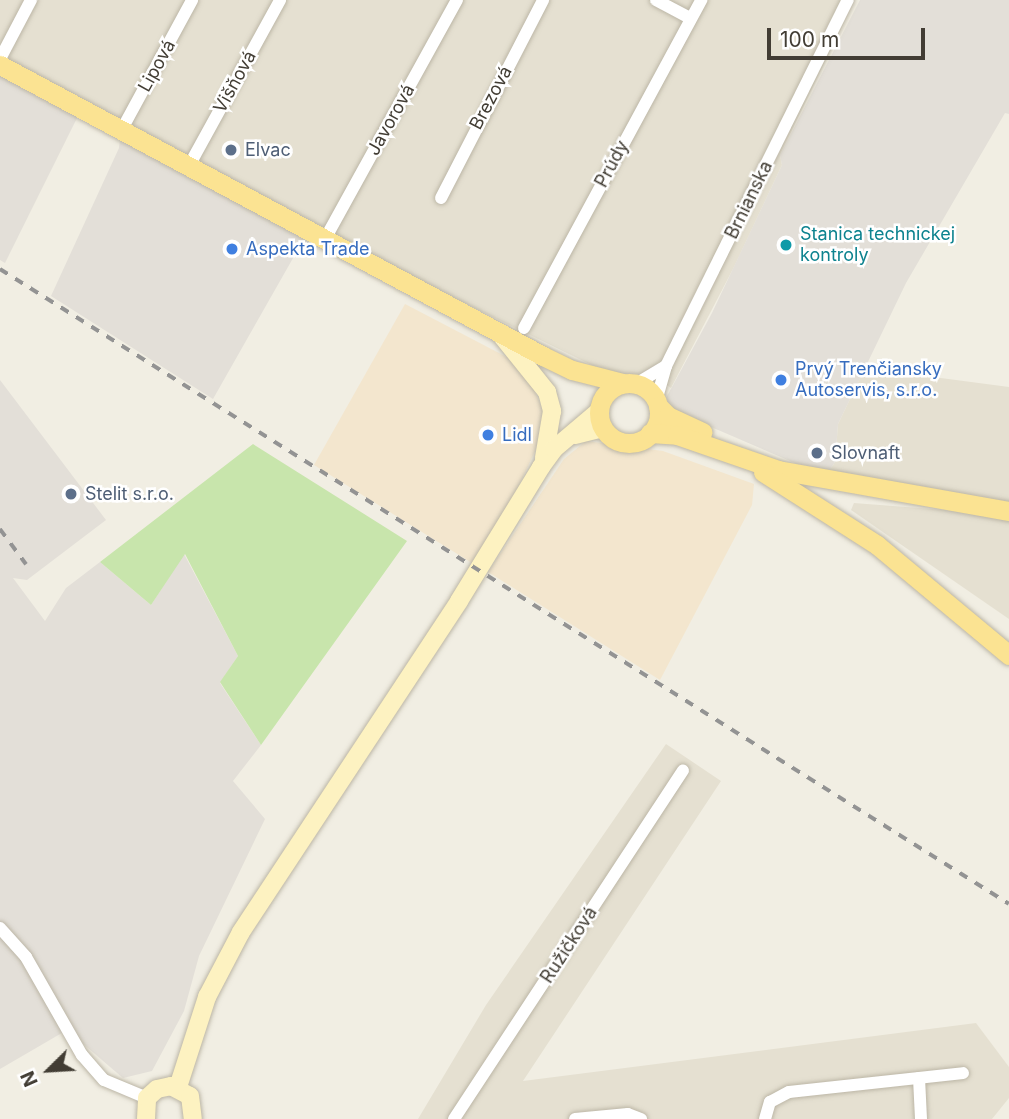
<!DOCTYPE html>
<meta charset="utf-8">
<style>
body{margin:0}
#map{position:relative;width:1009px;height:1119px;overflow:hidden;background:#f1eee3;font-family:Inter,sans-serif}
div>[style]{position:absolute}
.residential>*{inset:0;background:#e5e0d1}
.commercial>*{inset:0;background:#f3e6ce}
.industrial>*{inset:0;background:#e3dfd8}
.green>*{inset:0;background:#c8e5ac}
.roads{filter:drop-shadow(0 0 2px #bcb6a6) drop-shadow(0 0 2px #bcb6a6)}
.street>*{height:12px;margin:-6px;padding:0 6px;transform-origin:6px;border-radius:6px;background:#fff}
.secondary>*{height:18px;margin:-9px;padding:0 9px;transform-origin:9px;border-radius:9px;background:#fdf2c1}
.primary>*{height:19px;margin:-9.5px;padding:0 9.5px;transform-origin:9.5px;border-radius:9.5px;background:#fbe392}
.primary>.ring{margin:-9.5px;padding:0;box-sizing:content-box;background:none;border:19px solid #fbe392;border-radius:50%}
.rail>*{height:3.5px;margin-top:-1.75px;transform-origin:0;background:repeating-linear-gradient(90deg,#939393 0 9px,transparent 0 18px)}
.dots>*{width:19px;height:19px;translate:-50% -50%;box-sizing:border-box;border:4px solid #fff;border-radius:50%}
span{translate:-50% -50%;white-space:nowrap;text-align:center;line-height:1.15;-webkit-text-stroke:5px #fff;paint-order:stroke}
.street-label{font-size:18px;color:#423d34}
.service-label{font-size:18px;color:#4e5e75}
.left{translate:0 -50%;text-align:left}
.culture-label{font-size:18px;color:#0d838f}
.shop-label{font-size:18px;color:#366cbe}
.north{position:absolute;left:14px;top:1035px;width:70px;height:70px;-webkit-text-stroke:5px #fff;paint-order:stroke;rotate:246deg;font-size:19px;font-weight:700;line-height:28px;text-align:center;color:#423d34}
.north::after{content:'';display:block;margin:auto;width:24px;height:32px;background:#423d34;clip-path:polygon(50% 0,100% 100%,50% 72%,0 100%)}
.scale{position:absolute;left:767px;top:28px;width:158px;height:32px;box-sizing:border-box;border:4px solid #423d34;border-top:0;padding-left:9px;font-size:21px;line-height:24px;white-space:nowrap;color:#423d34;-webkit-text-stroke:5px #fff;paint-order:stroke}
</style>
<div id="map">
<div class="residential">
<i style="clip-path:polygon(0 0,855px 0,780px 155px,782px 165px,734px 267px,671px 388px,649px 373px,614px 376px,452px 297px,0 56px)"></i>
<i style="clip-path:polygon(865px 368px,1009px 387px,1009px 502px,829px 471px,835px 462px,838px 424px)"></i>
<i style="clip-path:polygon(854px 503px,1009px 515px,1009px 619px,851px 510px)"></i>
<i style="clip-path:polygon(666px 744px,721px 781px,523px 1081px,976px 1023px,1009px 1067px,1009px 1098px,992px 1119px,418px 1119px,486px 1005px)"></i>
</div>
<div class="commercial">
<i style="clip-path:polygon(405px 304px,516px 362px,526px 371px,544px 413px,537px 447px,480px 568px,314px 465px)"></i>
<i style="clip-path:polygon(586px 441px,663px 451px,754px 484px,752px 505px,660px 680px,488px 572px,564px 459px)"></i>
</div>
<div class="industrial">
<i style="clip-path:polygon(860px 0,1009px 0,1009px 114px,1005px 113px,906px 283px,838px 424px,835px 462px,829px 471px,804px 467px,674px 411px,666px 398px,712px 313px,782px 165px,780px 155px)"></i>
<i style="clip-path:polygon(0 66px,81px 110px,5px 263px,0 260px)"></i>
<i style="clip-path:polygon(121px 131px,309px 230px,213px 399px,51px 296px,119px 148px)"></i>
<i style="clip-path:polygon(0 380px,106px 520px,27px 580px,13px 578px,45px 621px,66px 588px,100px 562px,151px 605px,184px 554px,238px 656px,220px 683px,261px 745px,233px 781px,265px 819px,199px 956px,184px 1011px,152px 1071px,123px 1078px,67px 1030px,0 1069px)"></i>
</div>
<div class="green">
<i style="clip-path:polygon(253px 444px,407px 541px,261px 745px,220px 682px,238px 656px,185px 554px,151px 605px,100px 562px)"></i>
</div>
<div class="roads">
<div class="street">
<i style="left:656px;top:0;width:38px;rotate:28deg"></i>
<i style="left:0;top:59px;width:67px;rotate:-62.3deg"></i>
<i style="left:121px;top:131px;width:149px;rotate:-61.5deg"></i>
<i style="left:190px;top:164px;width:187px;rotate:-61.2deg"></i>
<i style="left:441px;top:198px;width:223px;rotate:-62.7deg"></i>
<i style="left:325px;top:239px;width:273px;rotate:-61.1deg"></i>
<i style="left:524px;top:328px;width:373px;rotate:-61.6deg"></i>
<i style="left:636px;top:384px;width:35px;rotate:-31deg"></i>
<i style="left:656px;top:401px;width:36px;rotate:-74deg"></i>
<i style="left:666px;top:366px;width:409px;rotate:-63.6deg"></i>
<i style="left:0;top:928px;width:39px;rotate:48deg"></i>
<i style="left:26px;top:957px;width:113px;rotate:60.3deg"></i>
<i style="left:82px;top:1055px;width:33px;rotate:49deg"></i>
<i style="left:104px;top:1080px;width:47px;rotate:22.7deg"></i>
<i style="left:919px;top:1078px;width:41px;rotate:87.2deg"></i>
<i style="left:454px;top:1119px;width:417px;rotate:-56.7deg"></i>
<i style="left:575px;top:1119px;width:53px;rotate:-5.4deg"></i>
<i style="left:628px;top:1114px;width:14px;rotate:21deg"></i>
<i style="left:765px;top:1119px;width:18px;rotate:-74deg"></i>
<i style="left:770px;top:1102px;width:21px;rotate:-28deg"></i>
<i style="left:789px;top:1092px;width:175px;rotate:-6.2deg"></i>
</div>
<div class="secondary">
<i style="left:502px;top:336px;width:72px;rotate:51.2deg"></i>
<i style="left:547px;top:392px;width:20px;rotate:75deg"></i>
<i style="left:552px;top:411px;width:48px;rotate:99.7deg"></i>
<i style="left:575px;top:435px;width:29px;rotate:-14deg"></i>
<i style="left:178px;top:1087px;width:95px;rotate:-72.1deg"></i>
<i style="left:207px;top:997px;width:73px;rotate:-62.4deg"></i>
<i style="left:241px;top:932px;width:396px;rotate:-56.6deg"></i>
<i style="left:459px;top:601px;width:157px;rotate:-58.5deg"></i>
<i style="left:541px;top:467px;width:22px;rotate:-54deg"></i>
<i style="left:554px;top:449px;width:59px;rotate:-40.2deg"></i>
<i style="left:146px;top:1119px;width:21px;rotate:-87deg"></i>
<i style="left:147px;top:1098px;width:13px;rotate:-42deg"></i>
<i style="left:157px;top:1089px;width:14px;rotate:-12deg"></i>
<i style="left:171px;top:1086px;width:21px;rotate:28deg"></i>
<i style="left:190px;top:1096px;width:23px;rotate:83deg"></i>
</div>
<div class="primary">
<i style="left:0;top:65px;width:616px;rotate:28.19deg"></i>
<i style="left:543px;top:356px;width:32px;rotate:26deg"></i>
<i style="left:572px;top:370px;width:53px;rotate:14.3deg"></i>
<i class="ring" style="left:599px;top:383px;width:41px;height:41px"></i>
<i style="left:658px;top:406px;width:14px;rotate:45deg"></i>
<i style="left:668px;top:416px;width:38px;rotate:25deg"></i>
<i style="left:650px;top:433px;width:27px;rotate:4deg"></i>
<i style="left:677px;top:435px;width:107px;rotate:19.1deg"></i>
<i style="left:778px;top:470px;width:235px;rotate:10.1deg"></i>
<i style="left:763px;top:472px;width:135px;rotate:32.6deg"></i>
<i style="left:877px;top:545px;width:172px;rotate:39.8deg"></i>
</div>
</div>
<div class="rail">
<i style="left:0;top:269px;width:1192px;rotate:32.18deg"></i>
<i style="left:0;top:529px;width:44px;rotate:53.4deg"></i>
</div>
<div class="dots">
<i style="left:231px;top:150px;background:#5c6f8a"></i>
<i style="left:786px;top:245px;background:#0f9aa8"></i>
<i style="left:232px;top:249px;background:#3f7fe0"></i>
<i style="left:781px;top:380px;background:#3f7fe0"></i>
<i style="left:488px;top:435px;background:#3f7fe0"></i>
<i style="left:817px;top:453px;background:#5c6f8a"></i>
<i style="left:71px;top:494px;background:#5c6f8a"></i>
</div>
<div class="street-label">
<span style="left:157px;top:66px;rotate:-61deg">Lipová</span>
<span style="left:235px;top:82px;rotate:-61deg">Višňová</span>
<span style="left:491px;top:98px;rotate:-62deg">Brezová</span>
<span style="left:391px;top:120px;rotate:-61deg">Javorová</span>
<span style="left:612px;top:164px;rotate:-62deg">Prúdy</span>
<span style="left:749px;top:200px;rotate:-64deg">Brnianska</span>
<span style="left:569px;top:945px;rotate:-57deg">Ružičková</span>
</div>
<div class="service-label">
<span class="left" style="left:245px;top:150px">Elvac</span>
<span class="left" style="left:831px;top:453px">Slovnaft</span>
<span class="left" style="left:85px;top:494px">Stelit s.r.o.</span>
</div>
<div class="culture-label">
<span class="left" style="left:800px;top:245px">Stanica technickej<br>kontroly</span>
</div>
<div class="shop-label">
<span class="left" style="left:246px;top:249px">Aspekta Trade</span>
<span class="left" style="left:795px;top:380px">Prvý Trenčiansky<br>Autoservis, s.r.o.</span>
<span class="left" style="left:502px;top:435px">Lidl</span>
</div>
<div class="north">N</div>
<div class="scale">100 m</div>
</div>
